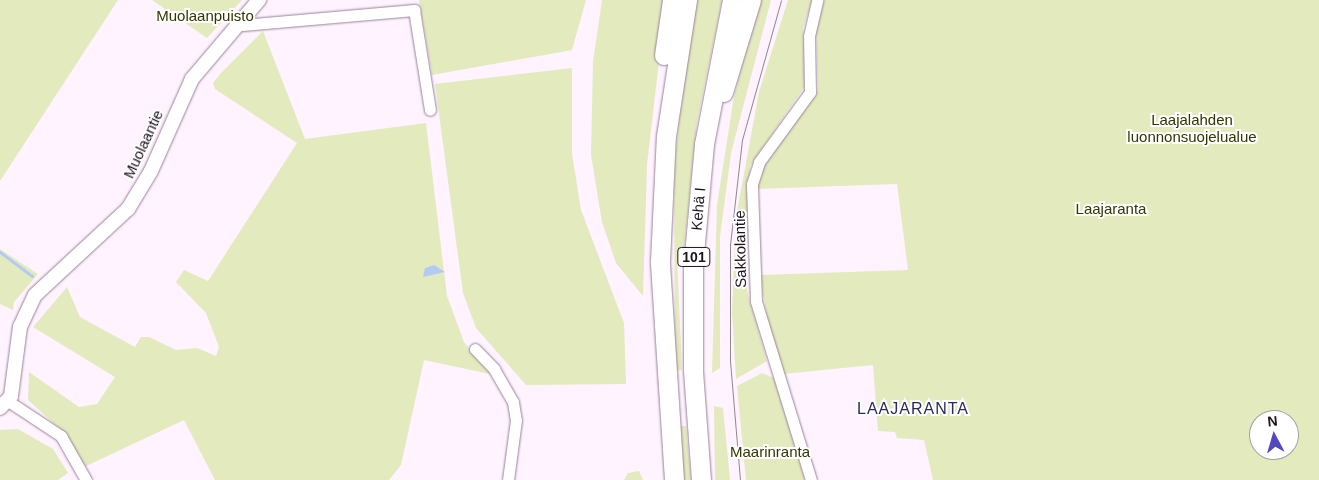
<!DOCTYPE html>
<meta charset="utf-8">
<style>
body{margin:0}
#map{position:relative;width:1319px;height:480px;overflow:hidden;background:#fef3fe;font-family:Arial,sans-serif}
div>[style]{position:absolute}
.green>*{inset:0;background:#e3eabd}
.water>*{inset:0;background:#b3cbf4}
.stream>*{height:3px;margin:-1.5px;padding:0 1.5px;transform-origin:1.5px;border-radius:1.5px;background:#b3cbf4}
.roads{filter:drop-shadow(0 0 1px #9a819a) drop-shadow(0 0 1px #9a819a)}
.minor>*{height:11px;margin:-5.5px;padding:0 5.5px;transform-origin:5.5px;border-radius:5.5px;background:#fff}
.tertiary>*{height:14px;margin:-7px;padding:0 7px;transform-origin:7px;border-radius:7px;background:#fff}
.trunk>*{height:19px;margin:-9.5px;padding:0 9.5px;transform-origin:9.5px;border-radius:9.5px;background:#fff}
.tram>*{height:1px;margin:-0.5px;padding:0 0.5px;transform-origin:0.5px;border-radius:0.5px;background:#918791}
span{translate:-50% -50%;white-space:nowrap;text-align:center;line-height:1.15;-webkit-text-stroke:4px #fff;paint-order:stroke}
.shield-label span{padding:1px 4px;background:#fff;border:1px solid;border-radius:4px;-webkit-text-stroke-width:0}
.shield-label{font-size:14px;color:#1d131d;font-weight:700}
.park-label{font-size:15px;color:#323600}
.street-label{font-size:15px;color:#1d131d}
.neighbourhood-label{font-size:16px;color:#2a2862;letter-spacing:1px}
.north{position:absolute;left:1249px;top:410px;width:50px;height:50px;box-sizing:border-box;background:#fff;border:1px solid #a5a1a5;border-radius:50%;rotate:354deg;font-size:14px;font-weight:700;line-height:20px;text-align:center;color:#1d131d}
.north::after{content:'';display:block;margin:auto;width:18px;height:22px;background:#5249c0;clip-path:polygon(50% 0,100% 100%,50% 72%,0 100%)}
</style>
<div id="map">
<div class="green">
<i style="clip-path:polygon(0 0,118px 0,0 181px)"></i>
<i style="clip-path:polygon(152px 0,242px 0,207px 38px)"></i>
<i style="clip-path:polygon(419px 0,586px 0,572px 50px,432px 75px)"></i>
<i style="clip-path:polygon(602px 0,666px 0,647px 165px,643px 296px,616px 263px,602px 222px,591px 155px,593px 61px)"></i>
<i style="clip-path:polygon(697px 0,722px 0,697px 122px,683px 257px,677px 259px,682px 370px,675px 371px,674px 168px,685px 64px)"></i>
<i style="clip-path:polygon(760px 0,771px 0,731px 153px,720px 237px,720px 368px,712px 373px,717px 205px,734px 96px)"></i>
<i style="clip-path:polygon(788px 0,812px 0,803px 28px,808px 82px,750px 166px,747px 291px,767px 361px,736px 379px,732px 312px,736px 217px,759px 92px)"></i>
<i style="clip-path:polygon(evenodd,824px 0,1319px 0,1319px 480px,933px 480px,924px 440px,897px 438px,895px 432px,878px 431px,873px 365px,783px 374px,769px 330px,760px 275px,908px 270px,897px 184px,758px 189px,757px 172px,818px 90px,816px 26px,824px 0,1259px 420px,1289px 420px,1289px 450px,1259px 450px,1259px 420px)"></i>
<i style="clip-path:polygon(263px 31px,305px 139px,426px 123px,447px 296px,464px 342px,490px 374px,424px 360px,401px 465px,389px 480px,215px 480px,184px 420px,84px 467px,61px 430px,28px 400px,29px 372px,79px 407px,97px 404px,115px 377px,33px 327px,67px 287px,80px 317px,135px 347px,141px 337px,149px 337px,176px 350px,197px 348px,216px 356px,219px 347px,206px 313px,176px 282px,184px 270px,208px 281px,297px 143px,215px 89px,213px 83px,221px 73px)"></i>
<i style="clip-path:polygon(572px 68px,572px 154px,581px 210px,624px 323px,626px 384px,526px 385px,476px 328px,463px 293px,435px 84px)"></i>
<i style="clip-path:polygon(0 249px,38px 274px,14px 302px,13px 310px,0 304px)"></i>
<i style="clip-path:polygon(762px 373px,774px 378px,805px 480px,746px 480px,737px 386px)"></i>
<i style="clip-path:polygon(714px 406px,723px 408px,730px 480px,715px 480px)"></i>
<i style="clip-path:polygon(679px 426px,686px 426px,691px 480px,683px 480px)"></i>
<i style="clip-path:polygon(18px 429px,53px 449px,68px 473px,58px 480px,0 480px,0 430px)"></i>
<i style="clip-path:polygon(639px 471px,643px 480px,624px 480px,628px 473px)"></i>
</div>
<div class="water">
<i style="clip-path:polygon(434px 265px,445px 272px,423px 277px,425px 268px)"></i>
</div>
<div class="stream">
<i style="left:0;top:252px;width:40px;rotate:37deg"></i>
</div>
<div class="roads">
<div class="minor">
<i style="left:242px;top:25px;width:173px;rotate:-5deg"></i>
<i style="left:414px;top:10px;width:101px;rotate:80.9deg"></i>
<i style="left:475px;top:349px;width:28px;rotate:46deg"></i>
<i style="left:494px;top:369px;width:38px;rotate:60deg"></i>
<i style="left:513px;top:402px;width:18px;rotate:81deg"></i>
<i style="left:516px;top:420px;width:61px;rotate:97.6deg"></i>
<i style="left:8px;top:401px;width:64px;rotate:33.4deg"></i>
<i style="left:61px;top:436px;width:51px;rotate:60.4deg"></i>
<i style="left:811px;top:480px;width:187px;rotate:-107.1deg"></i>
<i style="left:756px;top:301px;width:117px;rotate:-92deg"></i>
<i style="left:752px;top:184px;width:23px;rotate:-72deg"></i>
<i style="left:759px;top:162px;width:87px;rotate:-53.9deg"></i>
<i style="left:810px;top:92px;width:56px;rotate:-91deg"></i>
<i style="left:809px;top:36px;width:37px;rotate:-77deg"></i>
</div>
<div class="tertiary">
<i style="left:0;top:408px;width:16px;rotate:-47deg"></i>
<i style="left:11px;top:396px;width:70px;rotate:-82.6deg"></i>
<i style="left:20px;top:327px;width:35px;rotate:-65deg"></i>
<i style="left:35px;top:295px;width:127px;rotate:-42.8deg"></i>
<i style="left:128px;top:209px;width:44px;rotate:-58.8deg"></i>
<i style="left:151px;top:171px;width:101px;rotate:-66deg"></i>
<i style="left:192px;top:79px;width:104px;rotate:-49.7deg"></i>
</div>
<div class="trunk">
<i style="left:664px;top:55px;width:56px;rotate:-81.7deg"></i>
<i style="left:723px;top:92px;width:96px;rotate:-73.1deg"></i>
<i style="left:674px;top:480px;width:219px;rotate:-93.7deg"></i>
<i style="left:660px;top:261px;width:125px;rotate:-87.3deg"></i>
<i style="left:666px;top:136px;width:138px;rotate:-81.2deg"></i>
<i style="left:701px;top:480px;width:110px;rotate:-94.2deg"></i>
<i style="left:693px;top:370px;width:105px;rotate:-90deg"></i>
<i style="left:693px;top:265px;width:121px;rotate:-84.8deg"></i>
<i style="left:704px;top:144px;width:147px;rotate:-79deg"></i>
</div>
</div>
<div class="tram">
<i style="left:740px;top:480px;width:118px;rotate:-94.8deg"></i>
<i style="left:730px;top:362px;width:117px;rotate:-90deg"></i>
<i style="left:730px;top:245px;width:106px;rotate:-83.5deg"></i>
<i style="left:742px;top:140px;width:145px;rotate:-74.4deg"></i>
</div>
<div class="shield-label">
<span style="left:694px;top:257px">101</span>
</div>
<div class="park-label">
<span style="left:205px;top:16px">Muolaanpuisto</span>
<span style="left:1192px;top:128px">Laajalahden<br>luonnonsuojelualue</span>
<span style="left:1111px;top:209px">Laajaranta</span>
<span style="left:770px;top:452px">Maarinranta</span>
</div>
<div class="street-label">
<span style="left:143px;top:144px;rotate:-65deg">Muolaantie</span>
<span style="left:698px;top:209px;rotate:-85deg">Kehä I</span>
<span style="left:740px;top:249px;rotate:-91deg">Sakkolantie</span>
</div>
<div class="neighbourhood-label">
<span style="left:913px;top:409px">LAAJARANTA</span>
</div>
<div class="north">N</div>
</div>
